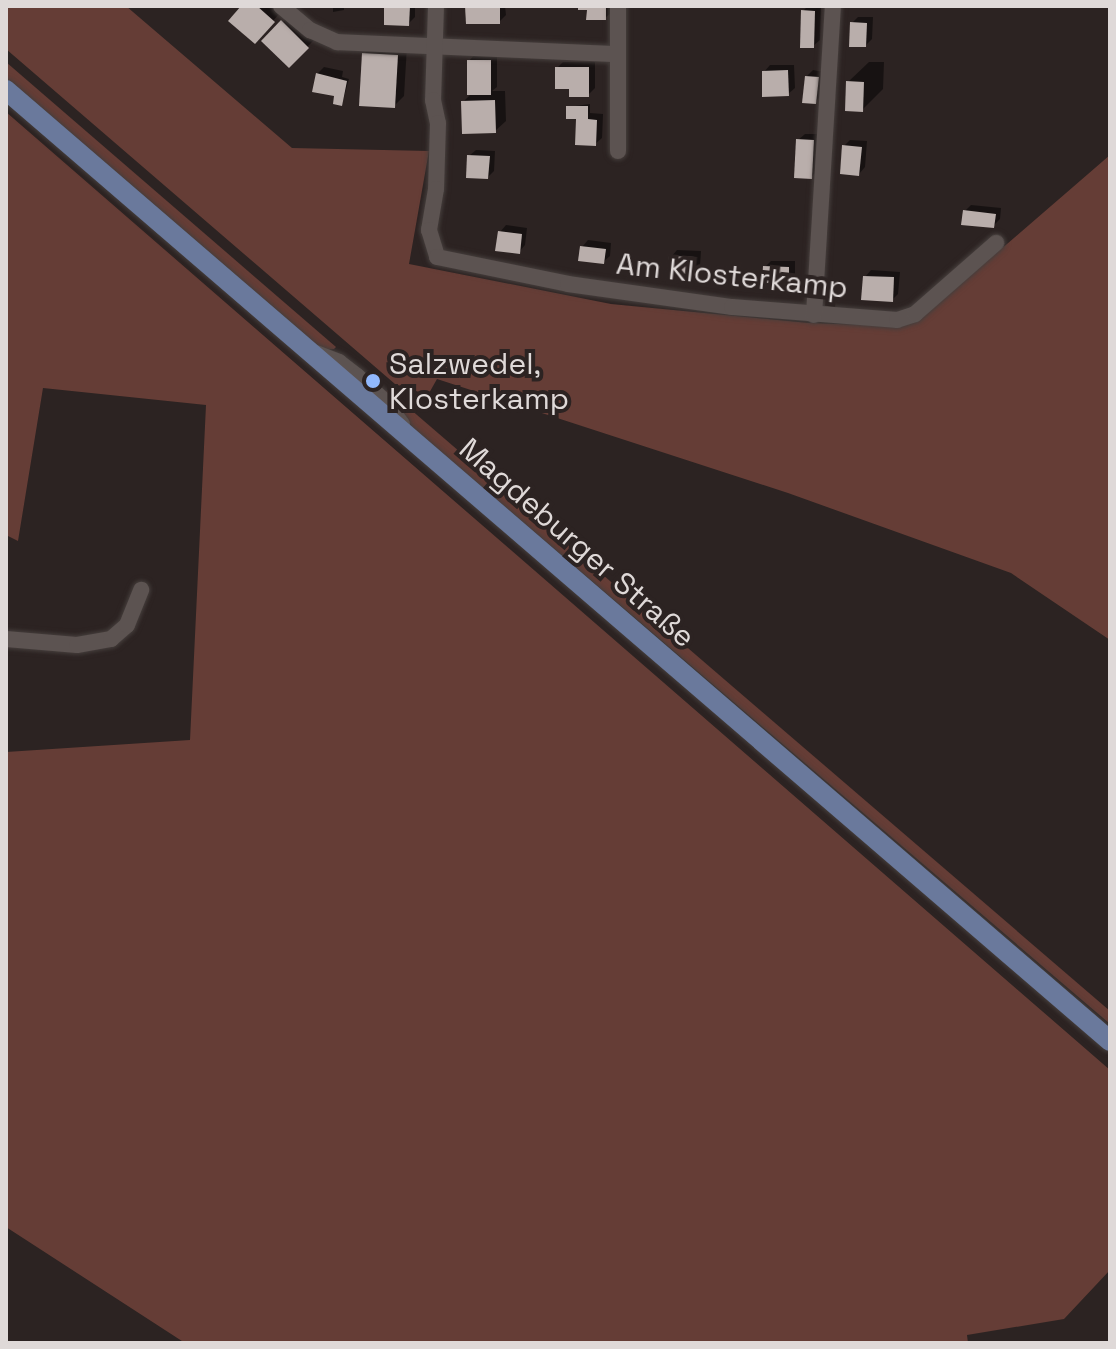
<!DOCTYPE html>
<meta charset="utf-8">
<style>
body{margin:0}
#map{position:relative;width:1116px;height:1349px;overflow:hidden;background:#2c2322;font-family:"Space Grotesk",sans-serif}
div>[style]{position:absolute}
.green>*{inset:0;background:#653d36}
.shadow>*{inset:0;background:#0007}
.building>*{inset:0;background:#b9aeab}
.roads{filter:drop-shadow(0 0 2px #453e3c) drop-shadow(0 0 2px #453e3c)}
.minor>*{height:16px;margin:-8px;padding:0 8px;transform-origin:8px;border-radius:8px;background:#5c5351}
.major>*{height:20px;margin:-10px;padding:0 10px;transform-origin:10px;border-radius:10px;background:#6a799c}
.dots>*{width:22px;height:22px;translate:-50% -50%;box-sizing:border-box;border:4px solid #2c2322;border-radius:50%}
span{translate:-50% -50%;white-space:nowrap;text-align:center;line-height:1.15;-webkit-text-stroke:8px #2c2322;paint-order:stroke}
.street-label{font-size:30px;color:#dfd9d8}
.poi-label{font-size:30px;color:#dfd9d8}
.left{translate:0 -50%;text-align:left}
.frame{position:absolute;inset:0;border:8px solid #dfd9d8;pointer-events:none}
</style>
<div id="map">
<div class="green">
<i style="clip-path:polygon(6px 6px,126px 6px,292px 148px,429px 151px,409px 264px,611px 304px,809px 323px,896px 326px,919px 320px,1110px 155px,1110px 640px,1011px 573px,788px 493px,437px 379px,428px 395px,395px 384px,6px 49px)"></i>
<i style="clip-path:polygon(6px 62px,336px 347px,334px 349px,322px 350px,6px 78px)"></i>
<i style="clip-path:polygon(6px 112px,1110px 1070px,1110px 1270px,1064px 1319px,967px 1335px,968px 1343px,185px 1343px,6px 1227px,6px 752px,190px 740px,206px 405px,43px 388px,18px 541px,6px 535px)"></i>
<i style="clip-path:polygon(388px 390px,1110px 1011px,1110px 1024px,414px 429px,384px 394px)"></i>
</div>
<div class="shadow">
<i style="clip-path:polygon(244px 6px,270px 6px,279px 14px,261px 35px)"></i>
<i style="clip-path:polygon(333px 6px,344px 6px,344px 10px,333px 12px)"></i>
<i style="clip-path:polygon(386px 6px,415px 6px,415px 17px,408px 24px)"></i>
<i style="clip-path:polygon(467px 6px,505px 6px,506px 15px,499px 22px)"></i>
<i style="clip-path:polygon(580px 6px,612px 6px,612px 12px,605px 18px)"></i>
<i style="clip-path:polygon(808px 6px,821px 6px,820px 40px,813px 46px,803px 11px)"></i>
<i style="clip-path:polygon(289px 16px,314px 40px,289px 65px,264px 41px)"></i>
<i style="clip-path:polygon(858px 17px,873px 17px,872px 39px,866px 45px,852px 23px)"></i>
<i style="clip-path:polygon(375px 44px,407px 46px,404px 96px,394px 106px,364px 54px)"></i>
<i style="clip-path:polygon(475px 54px,497px 55px,497px 87px,492px 91px,505px 91px,506px 121px,495px 131px,463px 102px,472px 93px,469px 61px)"></i>
<i style="clip-path:polygon(563px 62px,595px 62px,595px 88px,588px 95px,571px 87px,557px 68px)"></i>
<i style="clip-path:polygon(869px 62px,884px 62px,883px 89px,862px 110px,848px 82px)"></i>
<i style="clip-path:polygon(770px 65px,794px 65px,795px 88px,788px 94px,764px 72px)"></i>
<i style="clip-path:polygon(324px 67px,343px 71px,342px 77px,349px 79px,342px 104px,317px 74px)"></i>
<i style="clip-path:polygon(813px 70px,824px 72px,821px 96px,815px 102px,806px 77px)"></i>
<i style="clip-path:polygon(590px 104px,590px 113px,603px 114px,602px 138px,595px 144px,568px 107px)"></i>
<i style="clip-path:polygon(805px 134px,819px 134px,818px 170px,811px 177px,798px 140px)"></i>
<i style="clip-path:polygon(850px 140px,867px 141px,865px 167px,859px 174px,844px 146px)"></i>
<i style="clip-path:polygon(476px 150px,495px 151px,494px 171px,488px 177px,469px 156px)"></i>
<i style="clip-path:polygon(971px 205px,1001px 208px,1000px 219px,993px 226px,965px 211px)"></i>
<i style="clip-path:polygon(506px 225px,527px 228px,525px 245px,519px 252px,500px 232px)"></i>
<i style="clip-path:polygon(588px 240px,611px 243px,610px 256px,603px 262px,582px 247px)"></i>
<i style="clip-path:polygon(677px 250px,701px 251px,700px 266px,694px 272px,671px 257px)"></i>
<i style="clip-path:polygon(771px 261px,795px 261px,795px 275px,788px 281px,765px 267px)"></i>
<i style="clip-path:polygon(871px 270px,900px 272px,898px 294px,892px 300px,865px 277px)"></i>
</div>
<div class="building">
<i style="clip-path:polygon(241px 6px,257px 6px,275px 22px,255px 44px,228px 21px)"></i>
<i style="clip-path:polygon(384px 6px,410px 6px,409px 26px,384px 25px)"></i>
<i style="clip-path:polygon(465px 6px,500px 6px,500px 24px,466px 24px)"></i>
<i style="clip-path:polygon(578px 6px,606px 6px,606px 20px,586px 20px,587px 10px,578px 10px)"></i>
<i style="clip-path:polygon(801px 10px,815px 11px,814px 48px,800px 48px)"></i>
<i style="clip-path:polygon(281px 20px,309px 48px,289px 68px,261px 41px)"></i>
<i style="clip-path:polygon(850px 22px,867px 23px,866px 47px,849px 47px)"></i>
<i style="clip-path:polygon(362px 53px,398px 55px,395px 108px,359px 106px)"></i>
<i style="clip-path:polygon(467px 60px,491px 60px,491px 95px,467px 95px)"></i>
<i style="clip-path:polygon(555px 67px,589px 67px,589px 97px,569px 97px,569px 89px,555px 89px)"></i>
<i style="clip-path:polygon(788px 70px,789px 96px,762px 97px,762px 71px)"></i>
<i style="clip-path:polygon(316px 73px,347px 81px,342px 106px,333px 104px,334px 96px,312px 92px)"></i>
<i style="clip-path:polygon(805px 76px,819px 77px,816px 104px,802px 103px)"></i>
<i style="clip-path:polygon(846px 81px,864px 82px,863px 112px,845px 111px)"></i>
<i style="clip-path:polygon(495px 100px,496px 133px,462px 134px,461px 101px)"></i>
<i style="clip-path:polygon(566px 106px,588px 106px,588px 119px,597px 120px,596px 146px,575px 145px,576px 119px,566px 119px)"></i>
<i style="clip-path:polygon(796px 139px,814px 140px,812px 179px,794px 178px)"></i>
<i style="clip-path:polygon(842px 145px,862px 147px,859px 176px,840px 174px)"></i>
<i style="clip-path:polygon(467px 155px,490px 156px,488px 179px,466px 178px)"></i>
<i style="clip-path:polygon(963px 210px,996px 214px,994px 228px,961px 225px)"></i>
<i style="clip-path:polygon(498px 231px,522px 234px,520px 254px,495px 251px)"></i>
<i style="clip-path:polygon(580px 246px,606px 249px,604px 264px,578px 261px)"></i>
<i style="clip-path:polygon(669px 256px,695px 257px,695px 274px,668px 274px)"></i>
<i style="clip-path:polygon(763px 266px,789px 267px,789px 283px,762px 283px)"></i>
<i style="clip-path:polygon(863px 276px,894px 277px,893px 302px,861px 300px)"></i>
</div>
<div class="roads">
<div class="minor">
<i style="left:281px;top:6px;width:38px;rotate:40deg"></i>
<i style="left:310px;top:30px;width:30px;rotate:24deg"></i>
<i style="left:337px;top:42px;width:280px;rotate:2.5deg"></i>
<i style="left:436px;top:6px;width:94px;rotate:91.8deg"></i>
<i style="left:433px;top:100px;width:24px;rotate:78deg"></i>
<i style="left:438px;top:123px;width:66px;rotate:91.7deg"></i>
<i style="left:436px;top:189px;width:42px;rotate:99.7deg"></i>
<i style="left:429px;top:230px;width:28px;rotate:73deg"></i>
<i style="left:437px;top:257px;width:134px;rotate:11.6deg"></i>
<i style="left:568px;top:284px;width:166px;rotate:8deg"></i>
<i style="left:732px;top:307px;width:166px;rotate:4.5deg"></i>
<i style="left:897px;top:320px;width:19px;rotate:-18deg"></i>
<i style="left:915px;top:314px;width:108px;rotate:-41.2deg"></i>
<i style="left:618px;top:151px;width:145px;rotate:-90deg"></i>
<i style="left:814px;top:315px;width:310px;rotate:-86.5deg"></i>
<i style="left:316px;top:353px;width:25px;rotate:21deg"></i>
<i style="left:339px;top:362px;width:23px;rotate:38deg"></i>
<i style="left:357px;top:376px;width:36px;rotate:42deg"></i>
<i style="left:384px;top:400px;width:30px;rotate:53deg"></i>
<i style="left:6px;top:639px;width:71px;rotate:4.8deg"></i>
<i style="left:77px;top:645px;width:35px;rotate:-10deg"></i>
<i style="left:111px;top:639px;width:21px;rotate:-41deg"></i>
<i style="left:127px;top:625px;width:38px;rotate:-68deg"></i>
</div>
<div class="major">
<i style="left:6px;top:90px;width:1457px;rotate:40.74deg"></i>
</div>
</div>
<div class="dots">
<i style="left:373px;top:381px;background:#91b8fd"></i>
</div>
<div class="street-label">
<span style="left:732px;top:276px;rotate:6deg">Am Klosterkamp</span>
<span style="left:577px;top:543px;rotate:41deg">Magdeburger Straße</span>
</div>
<div class="poi-label">
<span class="left" style="left:389px;top:381px">Salzwedel,<br>Klosterkamp</span>
</div>
<div class="frame"></div>
</div>
